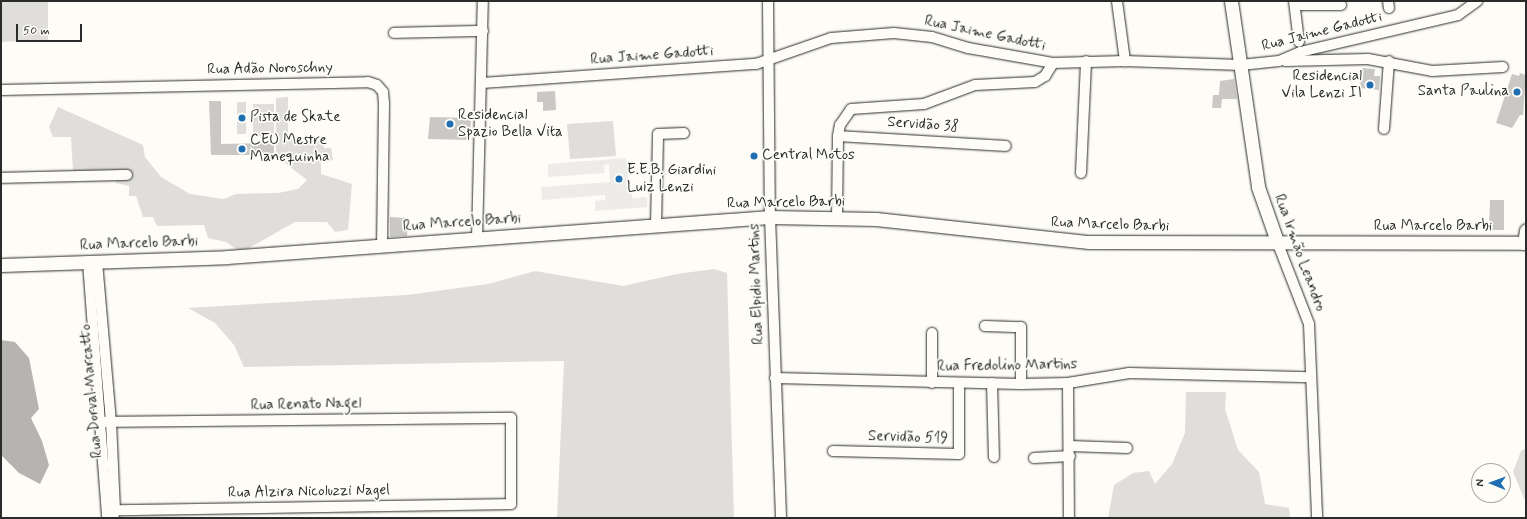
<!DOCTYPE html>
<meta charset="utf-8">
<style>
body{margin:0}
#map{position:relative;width:1527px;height:519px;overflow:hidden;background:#fdfcf7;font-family:Mynerve,sans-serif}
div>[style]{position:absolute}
.built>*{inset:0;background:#edece8}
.green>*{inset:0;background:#dfdeda}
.water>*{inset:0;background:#b5b4b1}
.building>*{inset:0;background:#c9c8c4}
.roads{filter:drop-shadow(0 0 1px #2b2b2b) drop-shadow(0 0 1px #2b2b2b)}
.minor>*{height:10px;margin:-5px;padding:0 5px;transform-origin:5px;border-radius:5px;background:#fdfcf7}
.tertiary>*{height:13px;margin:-6.5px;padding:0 6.5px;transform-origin:6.5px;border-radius:6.5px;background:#fdfcf7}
.dots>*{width:11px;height:11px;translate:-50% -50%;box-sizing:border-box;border:2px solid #fdfcf7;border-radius:50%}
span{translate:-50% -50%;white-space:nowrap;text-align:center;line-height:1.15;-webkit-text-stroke:3.5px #fdfcf7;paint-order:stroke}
.street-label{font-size:15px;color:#2b2b2b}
.poi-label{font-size:15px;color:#2b2b2b}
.right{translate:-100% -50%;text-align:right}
.left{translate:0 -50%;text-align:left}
.frame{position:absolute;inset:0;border:2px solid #2b2b2b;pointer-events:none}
.north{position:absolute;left:1471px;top:463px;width:40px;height:40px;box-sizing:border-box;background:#fdfcf7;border:1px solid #a9a8a5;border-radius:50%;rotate:271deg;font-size:11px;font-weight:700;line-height:16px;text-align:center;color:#2b2b2b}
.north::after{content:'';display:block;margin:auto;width:14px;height:18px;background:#1f6fb2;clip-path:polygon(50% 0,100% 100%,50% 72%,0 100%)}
.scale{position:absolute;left:16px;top:24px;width:66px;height:18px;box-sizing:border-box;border:2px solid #2b2b2b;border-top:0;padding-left:5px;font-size:12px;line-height:14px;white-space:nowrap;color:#2b2b2b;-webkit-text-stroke:3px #fdfcf7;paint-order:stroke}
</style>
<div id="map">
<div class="built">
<i style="clip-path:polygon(626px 158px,629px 192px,632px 191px,632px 198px,647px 197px,647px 207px,595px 211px,595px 201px,605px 200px,605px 195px,542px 200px,541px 187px,610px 182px,609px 164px,604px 165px,605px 173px,548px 177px,548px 164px)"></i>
</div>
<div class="green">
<i style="clip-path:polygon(1px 1px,48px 1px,48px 40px,1px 42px)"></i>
<i style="clip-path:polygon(288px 97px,288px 137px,324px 138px,324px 148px,331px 148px,333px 160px,321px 162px,321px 174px,352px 184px,348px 230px,335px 232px,327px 222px,295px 222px,249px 248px,238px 250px,226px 242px,208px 238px,204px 225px,157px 226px,153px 217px,143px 217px,136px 196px,129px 196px,129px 186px,116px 183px,115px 172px,73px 171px,71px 137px,53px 137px,49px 127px,58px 107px,143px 145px,145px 157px,161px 177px,190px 194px,224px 199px,236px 194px,278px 193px,298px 189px,307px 180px,276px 156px,276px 98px)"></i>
<i style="clip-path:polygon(237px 102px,246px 102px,246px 134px,237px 134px)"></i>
<i style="clip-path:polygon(253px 104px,274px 104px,274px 136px,253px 136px)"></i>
<i style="clip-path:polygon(613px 121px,616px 156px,570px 159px,567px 124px)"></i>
<i style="clip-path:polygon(714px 269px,727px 273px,734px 518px,557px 518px,564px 361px,244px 367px,234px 345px,215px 323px,188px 308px,407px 295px,488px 284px,535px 271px,623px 286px,677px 274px)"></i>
<i style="clip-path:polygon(1186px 392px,1226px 392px,1225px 409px,1238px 450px,1259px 472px,1265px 504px,1289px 508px,1290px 518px,1108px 518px,1114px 485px,1133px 473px,1149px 471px,1155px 484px,1172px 464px,1185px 433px)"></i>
<i style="clip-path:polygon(1526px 448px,1526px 503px,1513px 472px,1521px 451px)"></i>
</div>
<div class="water">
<i style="clip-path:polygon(1px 340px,15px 342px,29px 358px,39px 409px,31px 418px,42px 441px,49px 465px,40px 484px,19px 473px,1px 455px)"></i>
</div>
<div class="building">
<i style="clip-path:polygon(1362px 68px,1375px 69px,1374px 76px,1380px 76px,1379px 90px,1360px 88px)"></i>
<i style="clip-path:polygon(1520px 73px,1526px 75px,1523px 115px,1520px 115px,1512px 128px,1496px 123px,1512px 74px,1519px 76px)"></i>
<i style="clip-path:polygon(1234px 79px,1237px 99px,1222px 99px,1221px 108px,1212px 108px,1213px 95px,1219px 95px,1220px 81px)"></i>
<i style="clip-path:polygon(555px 91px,556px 110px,543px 111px,543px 102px,537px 102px,537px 92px)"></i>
<i style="clip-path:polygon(209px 101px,221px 101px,221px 144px,274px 143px,274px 155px,211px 155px)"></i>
<i style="clip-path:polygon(430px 117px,471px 118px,470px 140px,428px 139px)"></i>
<i style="clip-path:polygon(1490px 200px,1504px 200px,1504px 230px,1489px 230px)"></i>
<i style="clip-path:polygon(390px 217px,408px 218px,407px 236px,390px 237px)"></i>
</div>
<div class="roads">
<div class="minor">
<i style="left:768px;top:1px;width:216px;rotate:89.5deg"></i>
<i style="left:770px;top:217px;width:301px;rotate:87.9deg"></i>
<i style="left:1117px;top:1px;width:61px;rotate:82.4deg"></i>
<i style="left:1294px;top:1px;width:41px;rotate:83deg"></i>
<i style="left:1388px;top:1px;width:7px;rotate:82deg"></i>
<i style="left:1295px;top:5px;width:46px"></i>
<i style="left:394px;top:33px;width:89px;rotate:-1.3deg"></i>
<i style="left:1285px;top:61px;width:83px;rotate:-1.4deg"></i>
<i style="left:1368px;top:59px;width:65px;rotate:10.6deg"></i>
<i style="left:1432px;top:71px;width:71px;rotate:-3.2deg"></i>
<i style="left:482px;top:83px;width:275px;rotate:-4deg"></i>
<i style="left:756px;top:64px;width:79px;rotate:-19.1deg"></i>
<i style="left:831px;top:38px;width:63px;rotate:-4.5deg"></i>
<i style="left:894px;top:33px;width:38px;rotate:6deg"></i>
<i style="left:932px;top:37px;width:38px;rotate:17deg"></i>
<i style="left:968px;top:48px;width:86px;rotate:10deg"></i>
<i style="left:1053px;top:63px;width:72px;rotate:-1.6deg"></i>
<i style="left:1125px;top:61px;width:116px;rotate:2deg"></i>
<i style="left:1241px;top:65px;width:38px;rotate:-6deg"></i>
<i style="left:1279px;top:61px;width:23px;rotate:-23deg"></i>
<i style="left:1300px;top:52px;width:162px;rotate:-13.2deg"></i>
<i style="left:1458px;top:15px;width:24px;rotate:-36deg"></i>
<i style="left:1px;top:90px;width:367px;rotate:-1.2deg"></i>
<i style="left:368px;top:82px;width:9px;rotate:18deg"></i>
<i style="left:377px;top:85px;width:9px;rotate:49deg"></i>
<i style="left:383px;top:92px;width:12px;rotate:85deg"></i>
<i style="left:384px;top:104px;width:141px;rotate:90.8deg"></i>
<i style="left:1384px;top:129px;width:68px;rotate:-85.8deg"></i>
<i style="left:838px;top:136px;width:168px;rotate:3.4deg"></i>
<i style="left:1081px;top:173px;width:112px;rotate:-87.4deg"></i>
<i style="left:1px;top:178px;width:126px;rotate:-1.4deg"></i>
<i style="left:837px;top:218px;width:82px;rotate:-89.3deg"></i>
<i style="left:838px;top:136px;width:11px;rotate:-80deg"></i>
<i style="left:840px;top:125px;width:19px;rotate:-55deg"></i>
<i style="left:851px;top:109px;width:73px;rotate:-3.9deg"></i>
<i style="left:924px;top:104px;width:54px;rotate:-20.4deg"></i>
<i style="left:975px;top:85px;width:60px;rotate:-2.9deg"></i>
<i style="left:1035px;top:82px;width:12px;rotate:-31deg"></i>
<i style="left:1045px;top:76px;width:15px;rotate:-58deg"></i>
<i style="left:656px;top:225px;width:91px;rotate:-88.7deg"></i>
<i style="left:658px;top:134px;width:26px;rotate:-2deg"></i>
<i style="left:477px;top:239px;width:238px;rotate:-88.6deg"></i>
<i style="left:1278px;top:244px;width:86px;rotate:68.8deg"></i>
<i style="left:1309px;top:324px;width:194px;rotate:87.6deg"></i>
<i style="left:88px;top:262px;width:255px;rotate:85.7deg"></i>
<i style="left:97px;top:262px;width:161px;rotate:85deg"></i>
<i style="left:111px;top:422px;width:88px;rotate:87.4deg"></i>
<i style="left:115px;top:510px;width:8px;rotate:104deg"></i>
<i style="left:985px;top:326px;width:36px;rotate:2deg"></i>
<i style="left:1021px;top:327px;width:57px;rotate:90deg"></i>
<i style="left:775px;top:378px;width:246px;rotate:1.4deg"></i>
<i style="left:1021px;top:384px;width:47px;rotate:-1.2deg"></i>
<i style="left:1068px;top:383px;width:62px;rotate:-9.3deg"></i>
<i style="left:1129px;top:373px;width:182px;rotate:1.3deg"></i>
<i style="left:932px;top:383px;width:50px;rotate:-90deg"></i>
<i style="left:992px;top:383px;width:74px;rotate:88.5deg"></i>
<i style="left:1068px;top:383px;width:135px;rotate:89.6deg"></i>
<i style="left:101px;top:422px;width:410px;rotate:-0.6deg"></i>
<i style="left:511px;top:418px;width:86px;rotate:90deg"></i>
<i style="left:511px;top:504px;width:404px;rotate:179.1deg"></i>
<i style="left:1070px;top:446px;width:57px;rotate:2deg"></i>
<i style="left:833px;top:451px;width:126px;rotate:1.4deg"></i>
<i style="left:959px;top:454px;width:71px;rotate:-90deg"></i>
<i style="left:1034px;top:458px;width:36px;rotate:-3deg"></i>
</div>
<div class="tertiary">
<i style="left:1231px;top:1px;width:188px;rotate:81.7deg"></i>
<i style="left:1258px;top:187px;width:60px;rotate:70.7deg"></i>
<i style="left:1524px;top:243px;width:13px;rotate:-81deg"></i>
<i style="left:1px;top:265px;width:226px;rotate:-2deg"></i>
<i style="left:227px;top:257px;width:544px;rotate:-4.21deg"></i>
<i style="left:770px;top:217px;width:106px;rotate:1.1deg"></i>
<i style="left:876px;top:219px;width:214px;rotate:6.2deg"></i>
<i style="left:1089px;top:242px;width:435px;rotate:0.1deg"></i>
</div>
</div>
<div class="dots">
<i style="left:1370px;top:85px;background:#1f6fb2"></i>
<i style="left:1517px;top:92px;background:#1f6fb2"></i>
<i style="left:242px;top:118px;background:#1f6fb2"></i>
<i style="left:450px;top:124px;background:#1f6fb2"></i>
<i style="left:242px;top:149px;background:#1f6fb2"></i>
<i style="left:754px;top:156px;background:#1f6fb2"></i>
<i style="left:619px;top:179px;background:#1f6fb2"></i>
</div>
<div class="street-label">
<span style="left:1322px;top:32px;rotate:-14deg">Rua Jaime Gadotti</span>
<span style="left:985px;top:34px;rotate:12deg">Rua Jaime Gadotti</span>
<span style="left:652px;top:56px;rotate:-4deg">Rua Jaime Gadotti</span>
<span style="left:270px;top:69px;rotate:-1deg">Rua Adão Noroschny</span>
<span style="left:923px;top:125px;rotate:4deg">Servidão 38</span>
<span style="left:786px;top:203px;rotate:-1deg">Rua Marcelo Barbi</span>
<span style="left:462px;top:223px;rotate:-4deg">Rua Marcelo Barbi</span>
<span style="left:1110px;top:225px;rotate:2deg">Rua Marcelo Barbi</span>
<span style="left:1433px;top:227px">Rua Marcelo Barbi</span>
<span style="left:139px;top:244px;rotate:-2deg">Rua Marcelo Barbi</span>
<span style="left:1299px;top:253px;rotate:70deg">Rua Irmão Leandro</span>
<span style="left:757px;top:284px;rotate:-92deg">Rua Elpidio Martins</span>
<span style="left:1007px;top:366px;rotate:-1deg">Rua Fredolino Martins</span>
<span style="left:92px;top:391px;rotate:-95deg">Rua Dorval Marcatto</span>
<span style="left:306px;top:405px;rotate:-1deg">Rua Renato Nagel</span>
<span style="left:908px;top:438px;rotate:2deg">Servidão 519</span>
<span style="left:309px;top:492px;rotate:-1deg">Rua Alzira Nicoluzzi Nagel</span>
</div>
<div class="poi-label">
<span class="right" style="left:1362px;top:85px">Residencial<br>Vila Lenzi II</span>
<span class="right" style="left:1509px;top:92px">Santa Paulina</span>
<span class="left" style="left:458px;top:124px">Residencial<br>Spazio Bella Vita</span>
<span class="left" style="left:250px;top:118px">Pista de Skate</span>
<span class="left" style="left:250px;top:149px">CEU Mestre<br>Manequinha</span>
<span class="left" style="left:762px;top:156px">Central Motos</span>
<span class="left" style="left:627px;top:179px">E.E.B. Giardini<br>Luiz Lenzi</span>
</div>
<div class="frame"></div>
<div class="north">N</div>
<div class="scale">50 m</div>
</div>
